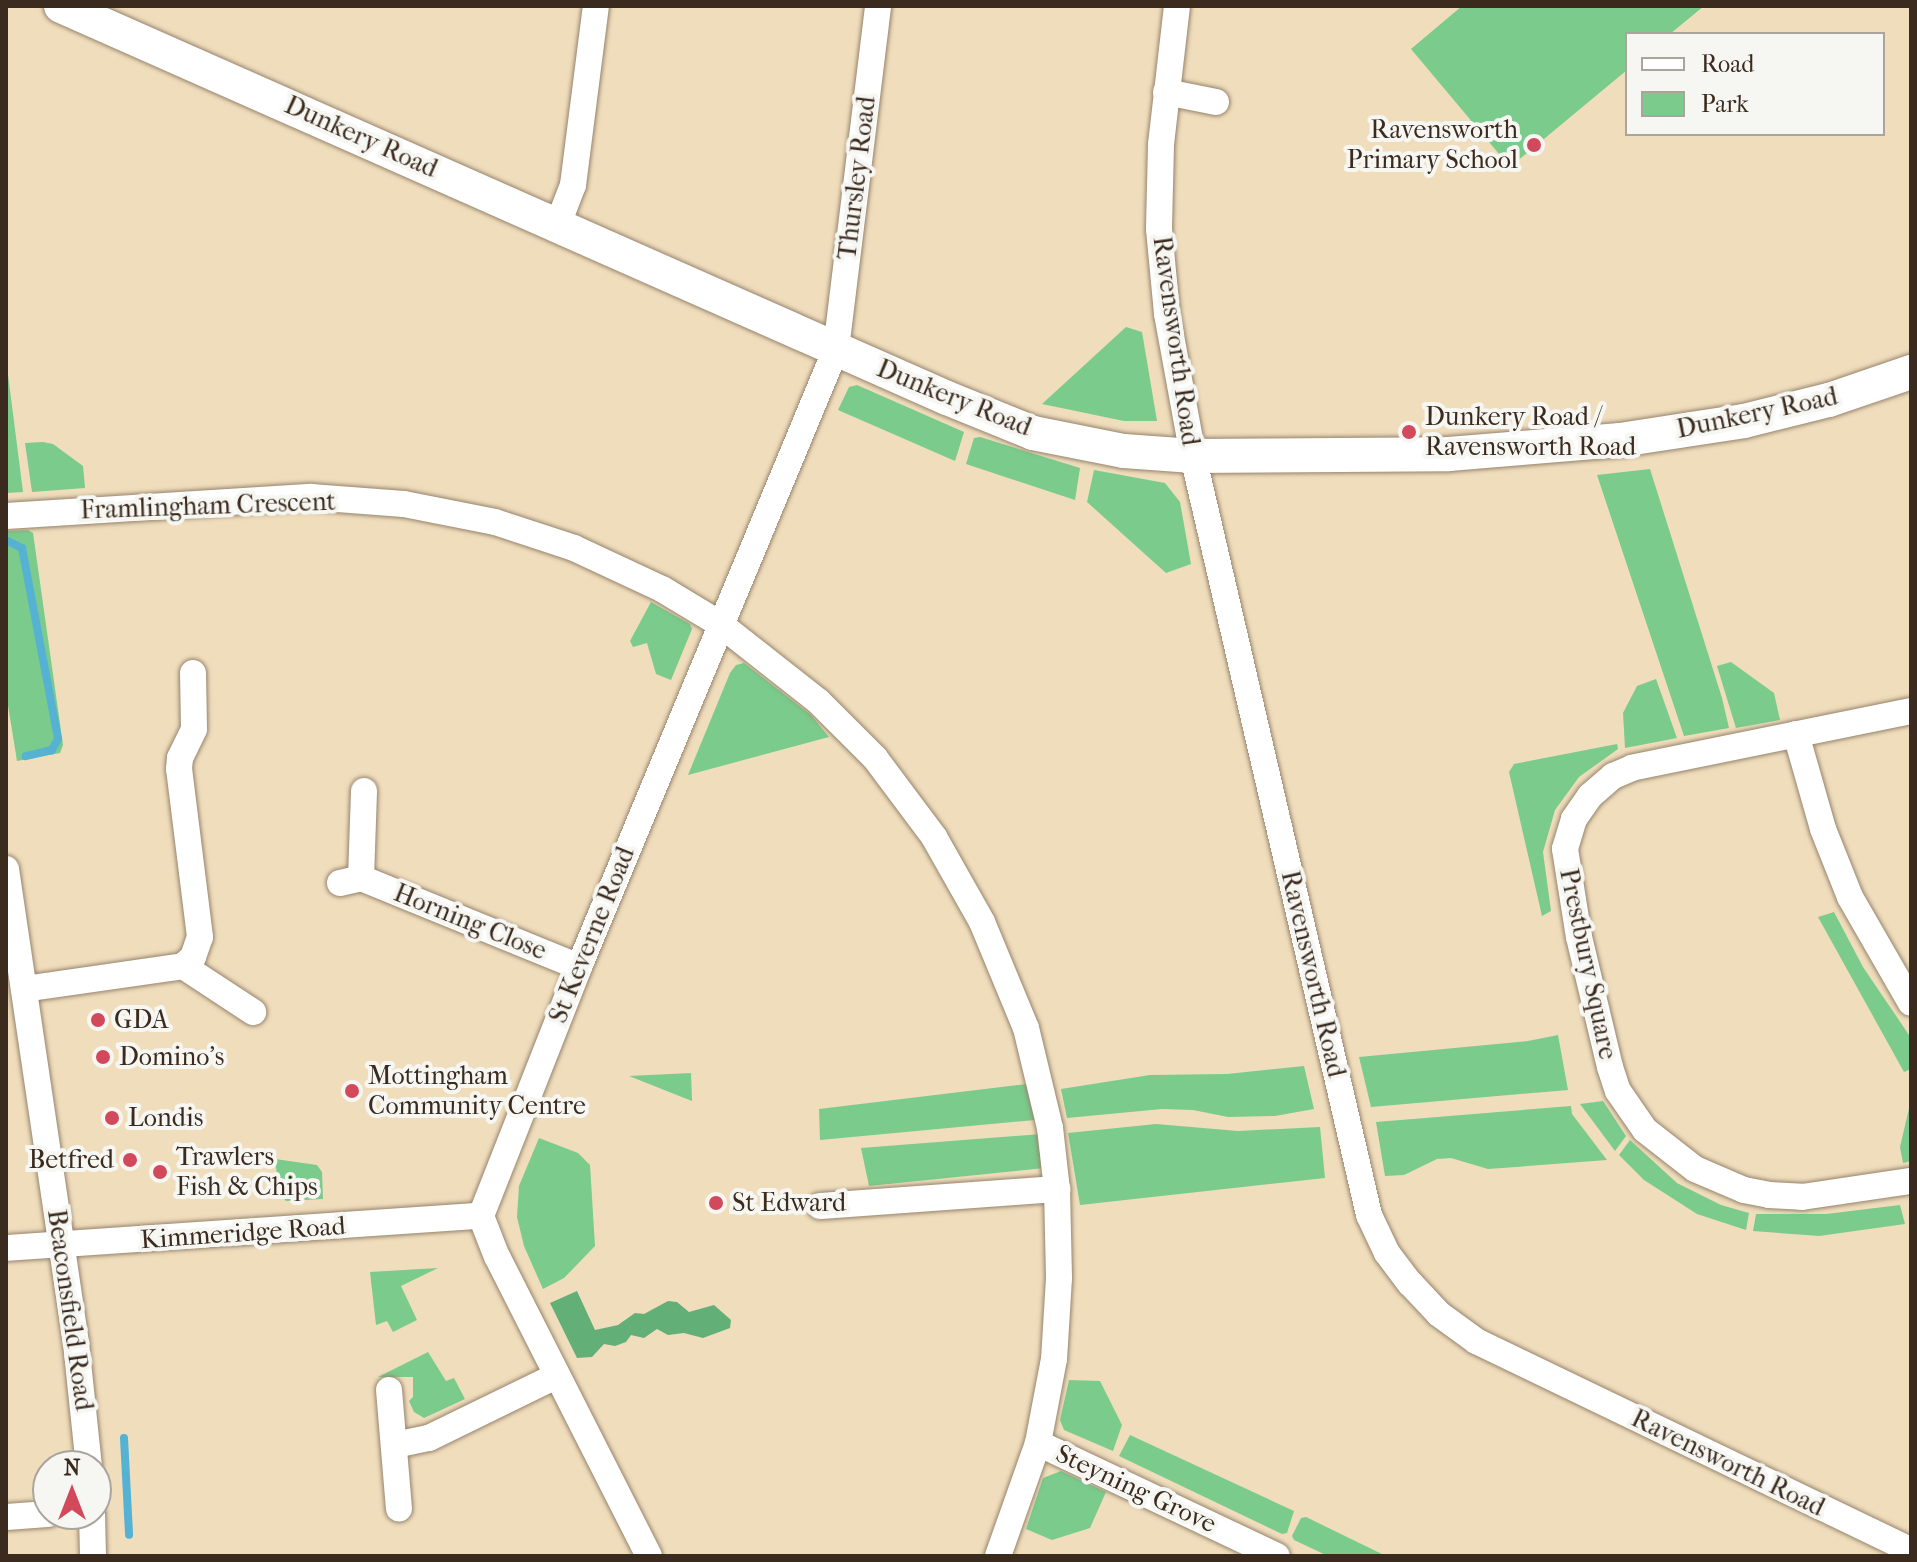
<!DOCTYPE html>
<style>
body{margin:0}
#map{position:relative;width:1917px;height:1562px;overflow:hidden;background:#f0ddbc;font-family:"IM FELL French Canon",serif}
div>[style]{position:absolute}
.green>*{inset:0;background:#7acb8c}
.forest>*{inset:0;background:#63af78}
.stream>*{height:8px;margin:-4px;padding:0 4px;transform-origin:4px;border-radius:4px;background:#55b2d3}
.roads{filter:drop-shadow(0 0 2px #96846d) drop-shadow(0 0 2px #96846d)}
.minor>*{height:26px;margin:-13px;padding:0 13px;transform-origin:13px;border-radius:13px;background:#fff}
.tertiary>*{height:34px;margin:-17px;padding:0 17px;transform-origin:17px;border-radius:17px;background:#fff}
.dots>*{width:22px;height:22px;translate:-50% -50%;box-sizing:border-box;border:4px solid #f6f6f2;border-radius:50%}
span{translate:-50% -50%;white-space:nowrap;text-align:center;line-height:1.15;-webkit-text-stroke:8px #f6f6f2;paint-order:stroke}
.poi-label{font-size:26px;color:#3b2a1e}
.right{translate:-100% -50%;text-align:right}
.left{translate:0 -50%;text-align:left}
.street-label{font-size:26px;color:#3b2a1e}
.frame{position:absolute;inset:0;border:8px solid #3b2a1e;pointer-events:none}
.legend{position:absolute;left:1625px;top:32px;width:260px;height:104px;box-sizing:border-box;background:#f6f6f2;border:2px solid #aba49d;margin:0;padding:10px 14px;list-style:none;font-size:24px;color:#3b2a1e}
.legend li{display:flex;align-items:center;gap:16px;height:40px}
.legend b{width:40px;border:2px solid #aba49d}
.north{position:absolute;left:32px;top:1450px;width:80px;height:80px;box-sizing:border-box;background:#f6f6f2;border:2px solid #aba49d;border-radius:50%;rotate:0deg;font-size:22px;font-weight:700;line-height:32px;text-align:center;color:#3b2a1e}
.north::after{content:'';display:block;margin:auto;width:28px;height:36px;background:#d1495b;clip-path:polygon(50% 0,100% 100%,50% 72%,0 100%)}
</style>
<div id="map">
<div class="green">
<i style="clip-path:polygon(1462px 6px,1704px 6px,1670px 34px,1627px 34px,1627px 70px,1510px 167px,1411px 49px)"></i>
<i style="clip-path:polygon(1126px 327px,1142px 332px,1157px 421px,1124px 421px,1042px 404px)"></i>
<i style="clip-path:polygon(6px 359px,23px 492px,6px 493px)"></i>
<i style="clip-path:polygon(857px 385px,964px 432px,955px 461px,838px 410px,849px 387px)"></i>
<i style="clip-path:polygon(980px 437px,1080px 468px,1075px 500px,966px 464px,974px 438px)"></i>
<i style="clip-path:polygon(43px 442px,53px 444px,83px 466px,85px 488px,32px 492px,25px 443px)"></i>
<i style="clip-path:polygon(1650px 469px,1722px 698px,1729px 728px,1684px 736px,1597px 475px)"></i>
<i style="clip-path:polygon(1094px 470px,1165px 483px,1180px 502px,1191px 564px,1166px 573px,1087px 502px)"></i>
<i style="clip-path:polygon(28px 530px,33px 533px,63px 745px,60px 753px,17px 761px,6px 693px,6px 531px)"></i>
<i style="clip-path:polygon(651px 602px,690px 624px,692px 629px,671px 680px,656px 674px,647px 643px,633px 647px,630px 641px)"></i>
<i style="clip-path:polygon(1731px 662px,1774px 693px,1780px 720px,1736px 728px,1717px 666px)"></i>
<i style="clip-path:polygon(744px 663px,811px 715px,829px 737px,688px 775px,730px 673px,736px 665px)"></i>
<i style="clip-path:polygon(1656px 679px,1677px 738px,1625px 748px,1623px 713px,1637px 686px)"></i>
<i style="clip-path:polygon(1617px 744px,1618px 749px,1579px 777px,1555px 810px,1543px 852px,1551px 911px,1542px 916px,1509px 772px,1514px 764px)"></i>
<i style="clip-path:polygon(1834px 912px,1863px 967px,1911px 1038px,1911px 1069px,1904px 1072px,1818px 917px)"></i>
<i style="clip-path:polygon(1558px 1035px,1568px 1090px,1371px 1107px,1359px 1057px,1528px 1041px)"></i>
<i style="clip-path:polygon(1304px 1066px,1314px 1109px,1275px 1116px,1228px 1117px,1193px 1110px,1162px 1109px,1067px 1118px,1061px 1089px,1150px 1075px,1227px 1074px)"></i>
<i style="clip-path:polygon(691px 1073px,692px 1101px,629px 1076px)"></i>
<i style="clip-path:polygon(1027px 1084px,1035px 1120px,820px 1140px,819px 1109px)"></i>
<i style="clip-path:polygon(1911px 1100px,1911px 1161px,1903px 1163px,1900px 1147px)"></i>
<i style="clip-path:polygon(1603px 1101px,1626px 1136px,1615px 1151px,1580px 1104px)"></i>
<i style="clip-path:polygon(1571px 1106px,1572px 1114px,1607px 1160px,1488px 1169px,1451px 1158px,1437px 1159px,1404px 1175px,1385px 1176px,1376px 1122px)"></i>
<i style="clip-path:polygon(1156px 1124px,1238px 1131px,1320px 1127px,1325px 1178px,1080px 1205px,1068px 1133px)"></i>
<i style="clip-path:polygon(1041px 1134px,1044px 1168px,869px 1186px,861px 1148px)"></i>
<i style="clip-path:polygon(539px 1138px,578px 1153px,590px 1165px,595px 1246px,564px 1278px,543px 1289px,524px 1246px,517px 1217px,519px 1186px)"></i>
<i style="clip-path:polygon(1630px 1140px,1677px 1183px,1721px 1205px,1749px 1213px,1746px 1230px,1697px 1214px,1644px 1180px,1619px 1155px)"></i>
<i style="clip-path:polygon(275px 1159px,317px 1165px,322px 1172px,323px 1199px,286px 1201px,279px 1193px)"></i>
<i style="clip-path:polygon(1900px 1205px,1905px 1224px,1819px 1236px,1753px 1231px,1756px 1214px,1826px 1214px)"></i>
<i style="clip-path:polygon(438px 1268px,401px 1286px,417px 1320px,393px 1332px,387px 1321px,376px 1325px,370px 1272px)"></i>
<i style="clip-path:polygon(428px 1352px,446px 1381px,454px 1378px,465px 1399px,424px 1418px,414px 1412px,409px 1401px,413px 1397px,413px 1377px,378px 1377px)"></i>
<i style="clip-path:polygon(1069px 1380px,1100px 1381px,1122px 1425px,1113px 1451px,1064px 1430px,1060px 1420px)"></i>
<i style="clip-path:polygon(1130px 1435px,1294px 1511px,1287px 1533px,1282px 1534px,1119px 1456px)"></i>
<i style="clip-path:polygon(1061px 1471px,1106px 1492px,1090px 1528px,1052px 1540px,1026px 1529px,1043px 1478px)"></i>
<i style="clip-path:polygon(1306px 1517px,1386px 1556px,1328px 1556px,1294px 1540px,1292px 1536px,1301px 1518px)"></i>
</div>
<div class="forest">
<i style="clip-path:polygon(577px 1291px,595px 1330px,618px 1325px,635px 1313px,644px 1314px,668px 1301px,677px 1302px,689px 1312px,714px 1305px,731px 1320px,730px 1328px,703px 1338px,684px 1333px,668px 1335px,657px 1329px,644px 1338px,631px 1335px,626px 1342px,615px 1346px,604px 1344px,592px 1357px,577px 1358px,550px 1303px)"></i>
</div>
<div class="stream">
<i style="left:6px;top:540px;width:18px;rotate:27deg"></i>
<i style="left:22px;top:548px;width:194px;rotate:79.3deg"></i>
<i style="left:58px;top:739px;width:13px;rotate:119deg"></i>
<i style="left:52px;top:750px;width:27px;rotate:167deg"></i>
<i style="left:124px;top:1438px;width:97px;rotate:87deg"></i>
</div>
<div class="roads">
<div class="minor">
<i style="left:1177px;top:6px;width:140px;rotate:96.6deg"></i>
<i style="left:1161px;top:145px;width:84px;rotate:91.4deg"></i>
<i style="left:1159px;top:229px;width:85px;rotate:84.6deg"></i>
<i style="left:1167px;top:314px;width:144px;rotate:79.6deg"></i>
<i style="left:1193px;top:456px;width:779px;rotate:76.94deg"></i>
<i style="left:1369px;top:1215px;width:42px;rotate:64.7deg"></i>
<i style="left:1387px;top:1253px;width:38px;rotate:53deg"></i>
<i style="left:1410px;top:1283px;width:42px;rotate:46.9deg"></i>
<i style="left:1439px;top:1314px;width:46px;rotate:36.1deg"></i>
<i style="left:1476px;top:1341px;width:483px;rotate:25.7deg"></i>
<i style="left:1166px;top:92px;width:51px;rotate:11.3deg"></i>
<i style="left:558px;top:224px;width:42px;rotate:-69deg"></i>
<i style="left:573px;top:185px;width:180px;rotate:-82.7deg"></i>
<i style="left:6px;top:516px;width:306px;rotate:-3.6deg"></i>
<i style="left:311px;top:497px;width:93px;rotate:4.3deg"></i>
<i style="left:404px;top:504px;width:93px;rotate:11.2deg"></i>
<i style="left:495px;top:522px;width:83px;rotate:18.2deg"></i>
<i style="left:574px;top:548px;width:97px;rotate:25deg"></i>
<i style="left:662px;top:589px;width:68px;rotate:31.1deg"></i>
<i style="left:720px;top:624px;width:125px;rotate:38.2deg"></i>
<i style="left:818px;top:701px;width:81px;rotate:45deg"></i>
<i style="left:875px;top:758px;width:99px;rotate:53.2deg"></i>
<i style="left:934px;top:837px;width:98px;rotate:60.5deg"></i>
<i style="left:982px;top:922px;width:115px;rotate:67.5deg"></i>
<i style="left:1026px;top:1028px;width:103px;rotate:76.5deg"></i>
<i style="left:1050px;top:1128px;width:61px;rotate:83.5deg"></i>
<i style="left:1057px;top:1189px;width:89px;rotate:88.7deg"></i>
<i style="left:1059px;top:1278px;width:81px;rotate:93.5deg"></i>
<i style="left:1054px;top:1359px;width:86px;rotate:100.8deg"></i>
<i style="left:1038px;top:1443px;width:120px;rotate:109.5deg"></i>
<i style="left:1911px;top:711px;width:285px;rotate:168.5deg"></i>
<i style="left:1632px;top:768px;width:21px;rotate:157deg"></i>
<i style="left:1613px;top:776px;width:30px;rotate:139deg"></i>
<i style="left:1590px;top:796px;width:28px;rotate:125deg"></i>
<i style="left:1574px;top:819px;width:31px;rotate:107deg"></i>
<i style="left:1565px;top:849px;width:89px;rotate:81deg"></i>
<i style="left:1579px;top:937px;width:134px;rotate:76.6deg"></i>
<i style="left:1610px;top:1067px;width:25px;rotate:72deg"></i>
<i style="left:1618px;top:1091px;width:47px;rotate:55.3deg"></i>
<i style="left:1645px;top:1130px;width:63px;rotate:38deg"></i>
<i style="left:1695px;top:1169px;width:53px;rotate:23.2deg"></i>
<i style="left:1744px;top:1190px;width:25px;rotate:11deg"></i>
<i style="left:1769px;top:1195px;width:33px;rotate:3deg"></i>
<i style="left:1802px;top:1197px;width:110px;rotate:-8.4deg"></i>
<i style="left:1796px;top:734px;width:99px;rotate:74.1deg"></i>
<i style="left:1823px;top:829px;width:73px;rotate:68.3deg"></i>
<i style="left:1850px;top:897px;width:122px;rotate:60.1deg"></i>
<i style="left:6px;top:869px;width:479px;rotate:81.6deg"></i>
<i style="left:76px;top:1343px;width:124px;rotate:84deg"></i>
<i style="left:361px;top:878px;width:235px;rotate:22.2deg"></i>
<i style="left:340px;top:883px;width:22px;rotate:-13deg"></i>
<i style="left:361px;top:878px;width:87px;rotate:-88deg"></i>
<i style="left:183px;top:966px;width:13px;rotate:-42deg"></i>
<i style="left:193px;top:957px;width:21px;rotate:-71deg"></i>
<i style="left:200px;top:937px;width:169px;rotate:-97.1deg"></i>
<i style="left:179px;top:769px;width:11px;rotate:-85deg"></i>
<i style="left:180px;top:758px;width:32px;rotate:-64deg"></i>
<i style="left:194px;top:729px;width:56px;rotate:-91deg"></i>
<i style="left:24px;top:989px;width:161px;rotate:-8.2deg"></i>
<i style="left:183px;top:966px;width:84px;rotate:33.3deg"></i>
<i style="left:820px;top:1206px;width:238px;rotate:-4.1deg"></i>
<i style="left:6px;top:1248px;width:476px;rotate:-3.9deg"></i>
<i style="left:389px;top:1390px;width:119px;rotate:85.2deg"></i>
<i style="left:1038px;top:1443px;width:264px;rotate:25.3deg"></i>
<i style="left:395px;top:1445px;width:35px;rotate:-12deg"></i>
<i style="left:429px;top:1438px;width:141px;rotate:-26deg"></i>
<i style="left:92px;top:1514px;width:42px;rotate:88.6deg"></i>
<i style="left:6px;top:1517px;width:42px;rotate:-4.1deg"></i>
<i style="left:649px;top:1556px;width:335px;rotate:-116.9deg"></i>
<i style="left:497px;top:1257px;width:44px;rotate:-111.3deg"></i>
<i style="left:481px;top:1216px;width:268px;rotate:-68.5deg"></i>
<i style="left:579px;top:967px;width:669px;rotate:-67.42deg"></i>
<i style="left:836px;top:349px;width:346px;rotate:-83deg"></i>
</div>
<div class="tertiary">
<i style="left:61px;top:6px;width:969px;rotate:23.87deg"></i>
<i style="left:947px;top:398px;width:93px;rotate:22.1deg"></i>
<i style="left:1033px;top:433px;width:93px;rotate:11.2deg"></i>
<i style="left:1124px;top:451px;width:69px;rotate:4.1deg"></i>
<i style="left:1193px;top:456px;width:256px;rotate:-0.4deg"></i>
<i style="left:1449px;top:454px;width:172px;rotate:-4.7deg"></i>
<i style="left:1620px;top:440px;width:125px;rotate:-8.7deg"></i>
<i style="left:1744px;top:421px;width:88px;rotate:-13.9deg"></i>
<i style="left:1829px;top:400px;width:87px;rotate:-18.9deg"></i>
</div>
</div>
<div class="dots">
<i style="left:1534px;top:145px;background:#d1495b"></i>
<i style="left:1409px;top:432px;background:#d1495b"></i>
<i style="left:98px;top:1020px;background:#d1495b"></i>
<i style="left:103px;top:1057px;background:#d1495b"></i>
<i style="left:352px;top:1091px;background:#d1495b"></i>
<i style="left:112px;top:1118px;background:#d1495b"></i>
<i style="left:130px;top:1160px;background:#d1495b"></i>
<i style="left:160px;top:1172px;background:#d1495b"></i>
<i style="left:716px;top:1203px;background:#d1495b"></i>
</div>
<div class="poi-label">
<span class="right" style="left:1518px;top:145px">Ravensworth<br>Primary School</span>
<span class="left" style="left:1425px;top:432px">Dunkery Road /<br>Ravensworth Road</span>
<span class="left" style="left:114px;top:1020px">GDA</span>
<span class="left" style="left:119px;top:1057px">Domino's</span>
<span class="left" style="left:368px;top:1091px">Mottingham<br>Community Centre</span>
<span class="left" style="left:128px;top:1118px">Londis</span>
<span class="left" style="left:176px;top:1172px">Trawlers<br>Fish &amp; Chips</span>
<span class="right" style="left:114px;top:1160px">Betfred</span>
<span class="left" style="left:732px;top:1203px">St Edward</span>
</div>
<div class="street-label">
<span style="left:361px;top:137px;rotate:24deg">Dunkery Road</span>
<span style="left:857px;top:178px;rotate:-83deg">Thursley Road</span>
<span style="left:1176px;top:341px;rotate:82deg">Ravensworth Road</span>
<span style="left:954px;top:398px;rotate:22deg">Dunkery Road</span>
<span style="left:1757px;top:413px;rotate:-12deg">Dunkery Road</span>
<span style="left:208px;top:506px;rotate:-2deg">Framlingham Crescent</span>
<span style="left:470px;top:922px;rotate:22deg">Horning Close</span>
<span style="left:592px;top:935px;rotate:-68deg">St Keverne Road</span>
<span style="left:1588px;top:964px;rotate:78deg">Prestbury Square</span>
<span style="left:1313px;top:974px;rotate:77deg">Ravensworth Road</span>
<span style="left:243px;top:1233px;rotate:-4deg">Kimmeridge Road</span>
<span style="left:70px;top:1310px;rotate:82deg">Beaconsfield Road</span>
<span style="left:1728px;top:1463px;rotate:26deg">Ravensworth Road</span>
<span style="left:1136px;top:1489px;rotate:25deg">Steyning Grove</span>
</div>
<div class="frame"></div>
<ul class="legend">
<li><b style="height:10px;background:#fff"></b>Road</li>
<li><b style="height:22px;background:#7acb8c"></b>Park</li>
</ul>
<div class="north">N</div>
</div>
